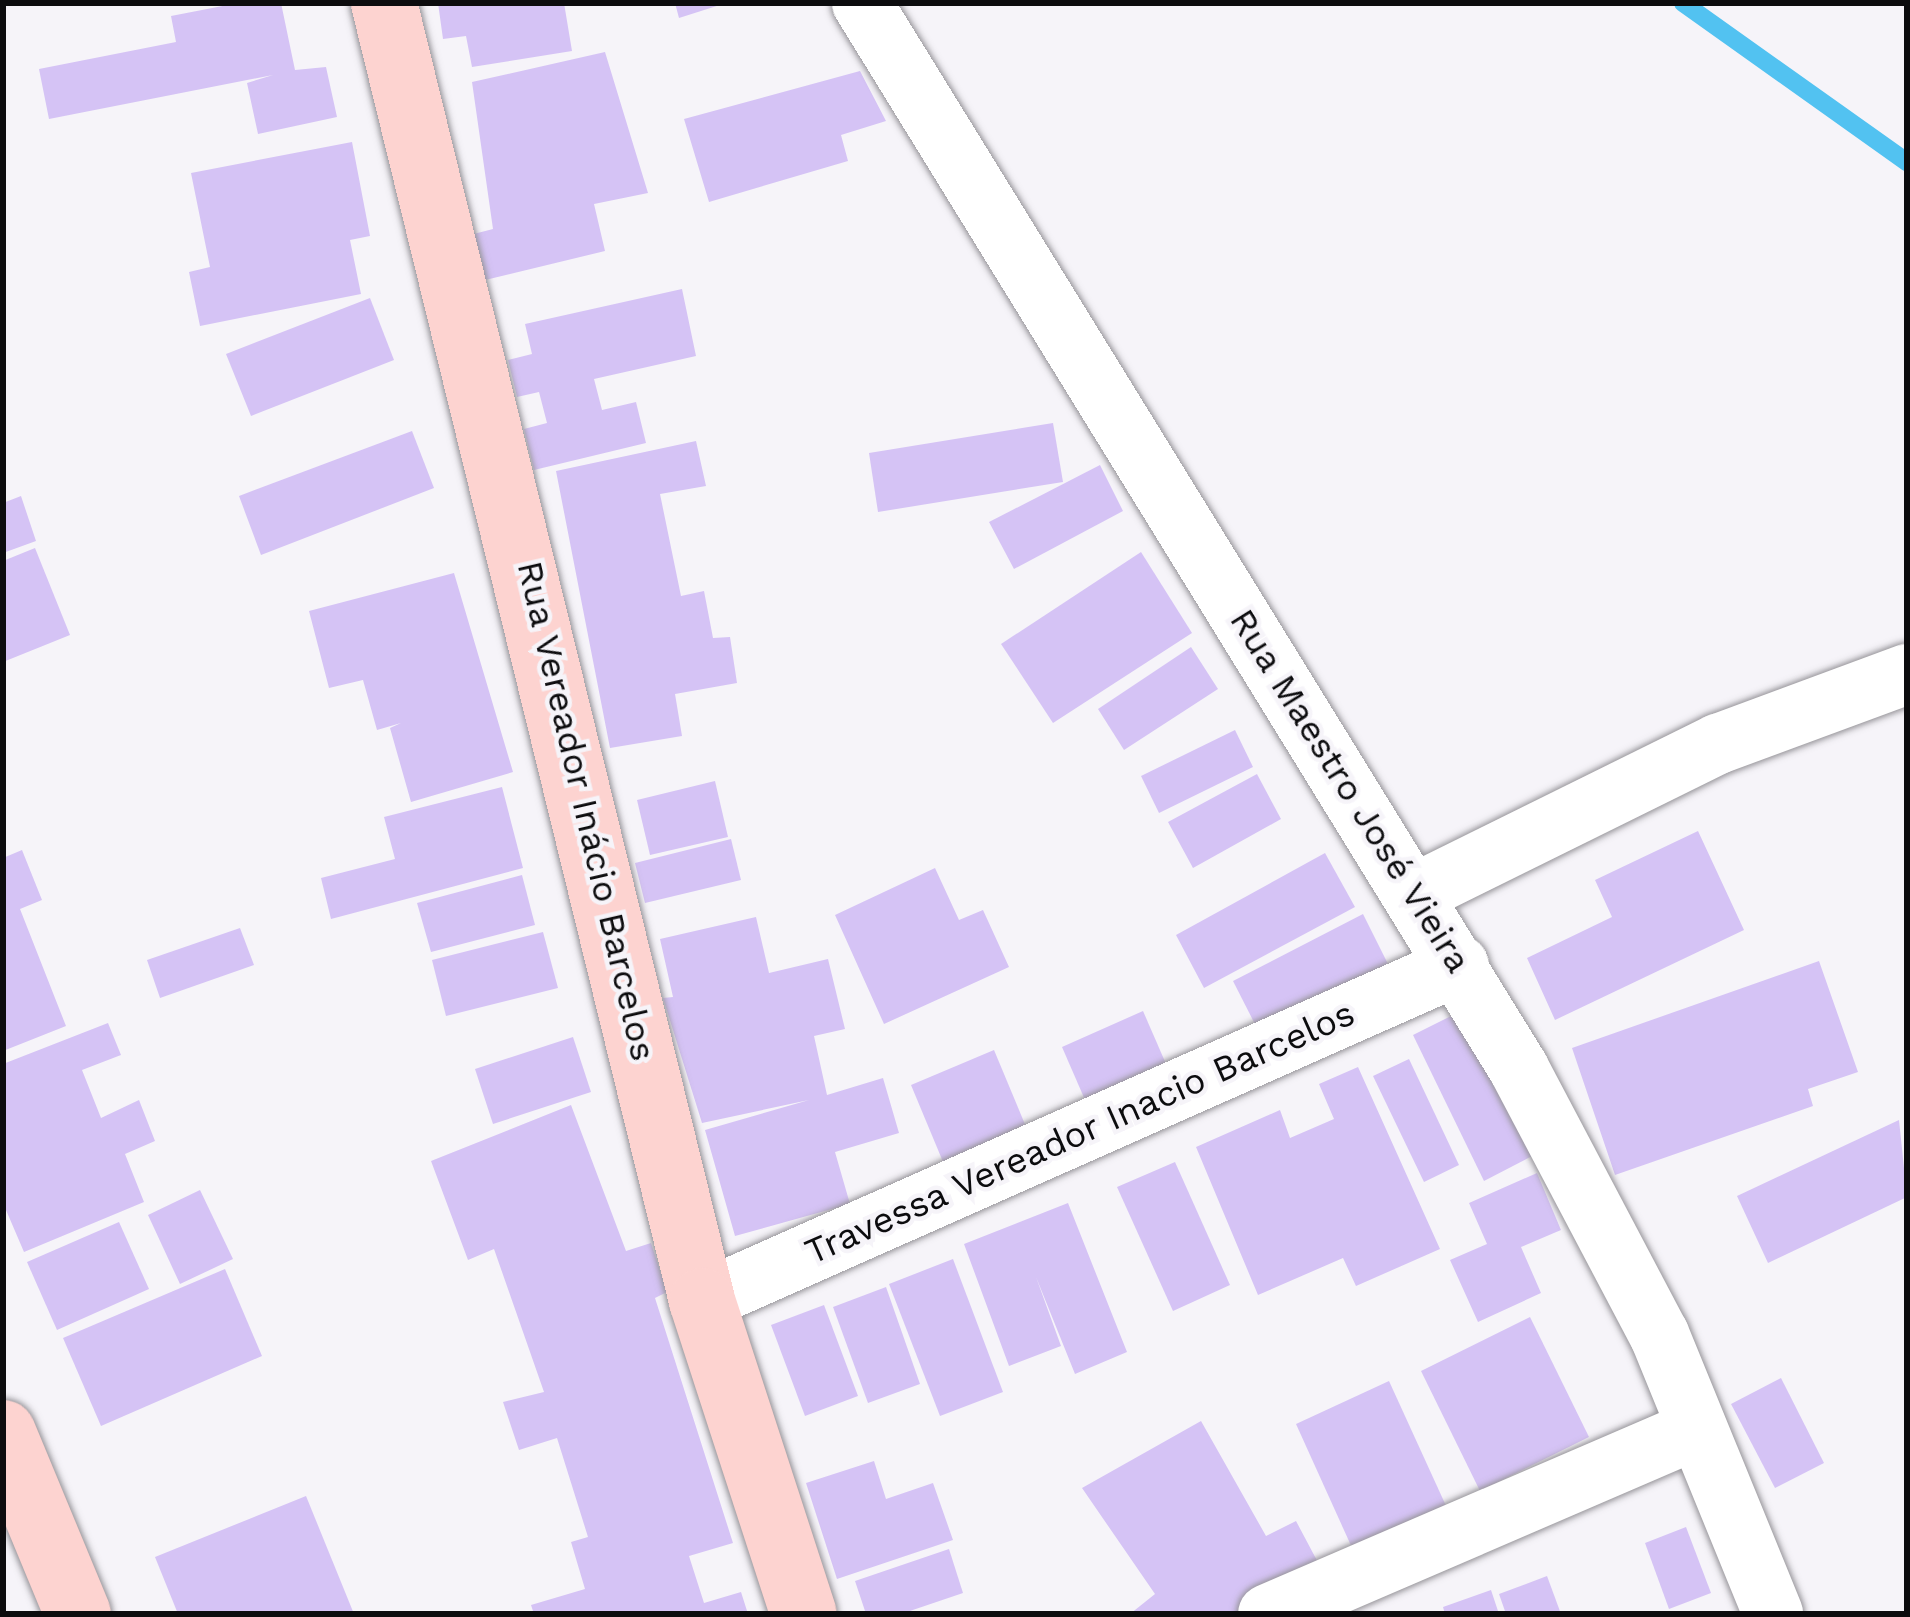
<!DOCTYPE html>
<meta charset="utf-8">
<style>
body{margin:0}
#map{position:relative;width:1910px;height:1617px;overflow:hidden;background:#f6f4f9;font-family:"Work Sans",sans-serif}
div>[style]{position:absolute}
.stream>*{height:18px;margin:-9px;padding:0 9px;transform-origin:9px;border-radius:9px;background:#52c2f1}
.building>*{inset:0;background:#d5c3f5}
.roads{filter:drop-shadow(0 0 3px #97959a) drop-shadow(0 0 3px #97959a)}
.street>*{height:60px;margin:-30px;padding:0 30px;transform-origin:30px;border-radius:30px;background:#fff}
.secondary>*{height:66px;margin:-33px;padding:0 33px;transform-origin:33px;border-radius:33px;background:#fdd3d0}
span{translate:-50% -50%;white-space:nowrap;text-align:center;line-height:1.15;-webkit-text-stroke:9px #f6f4f9;paint-order:stroke}
.street-label{font-size:36px;color:#0c0c0e}
.frame{position:absolute;inset:0;border:6px solid #0c0c0e;pointer-events:none}
</style>
<div id="map">
<div class="stream">
<i style="left:1683px;top:3px;width:275px;rotate:35.4deg"></i>
</div>
<div class="building">
<i style="clip-path:polygon(238px 3px,281px 3px,295px 70px,326px 67px,337px 117px,258px 134px,247px 83px,273px 75px,49px 119px,39px 69px,176px 42px,171px 16px)"></i>
<i style="clip-path:polygon(438px 3px,564px 3px,572px 51px,472px 67px,466px 36px,443px 39px)"></i>
<i style="clip-path:polygon(675px 3px,723px 3px,723px 4px,679px 18px)"></i>
<i style="clip-path:polygon(605px 52px,648px 193px,594px 204px,605px 251px,477px 282px,466px 236px,493px 229px,472px 82px)"></i>
<i style="clip-path:polygon(860px 71px,886px 121px,841px 135px,848px 161px,709px 202px,684px 119px)"></i>
<i style="clip-path:polygon(352px 142px,370px 236px,350px 240px,361px 294px,200px 326px,189px 272px,210px 267px,191px 173px)"></i>
<i style="clip-path:polygon(682px 289px,696px 356px,594px 379px,602px 410px,636px 402px,646px 443px,534px 470px,524px 429px,547px 423px,539px 392px,517px 397px,508px 360px,532px 354px,525px 324px)"></i>
<i style="clip-path:polygon(370px 298px,394px 360px,251px 416px,226px 354px)"></i>
<i style="clip-path:polygon(1053px 423px,1063px 482px,878px 512px,869px 453px)"></i>
<i style="clip-path:polygon(412px 431px,434px 488px,261px 555px,239px 496px)"></i>
<i style="clip-path:polygon(696px 441px,706px 486px,660px 494px,681px 596px,704px 591px,713px 638px,730px 637px,737px 683px,675px 694px,682px 736px,610px 748px,556px 471px)"></i>
<i style="clip-path:polygon(1100px 465px,1123px 511px,1014px 569px,989px 522px)"></i>
<i style="clip-path:polygon(21px 496px,36px 541px,3px 553px,3px 503px)"></i>
<i style="clip-path:polygon(35px 548px,70px 635px,3px 662px,3px 561px)"></i>
<i style="clip-path:polygon(1141px 552px,1192px 633px,1053px 723px,1001px 644px)"></i>
<i style="clip-path:polygon(454px 573px,513px 772px,411px 802px,390px 728px,401px 723px,377px 730px,363px 680px,329px 688px,309px 611px)"></i>
<i style="clip-path:polygon(1191px 647px,1218px 689px,1124px 750px,1098px 709px)"></i>
<i style="clip-path:polygon(1235px 730px,1253px 767px,1159px 813px,1141px 776px)"></i>
<i style="clip-path:polygon(1257px 774px,1281px 819px,1193px 868px,1168px 822px)"></i>
<i style="clip-path:polygon(715px 781px,728px 837px,650px 855px,637px 800px)"></i>
<i style="clip-path:polygon(502px 787px,523px 868px,331px 919px,321px 878px,395px 859px,384px 817px)"></i>
<i style="clip-path:polygon(1698px 831px,1744px 930px,1555px 1020px,1527px 958px,1612px 917px,1595px 880px)"></i>
<i style="clip-path:polygon(731px 839px,741px 880px,645px 903px,635px 863px)"></i>
<i style="clip-path:polygon(22px 850px,42px 900px,20px 909px,66px 1026px,3px 1051px,3px 858px)"></i>
<i style="clip-path:polygon(1325px 853px,1355px 907px,1204px 988px,1176px 935px)"></i>
<i style="clip-path:polygon(935px 868px,959px 920px,983px 910px,1009px 967px,884px 1024px,835px 915px)"></i>
<i style="clip-path:polygon(522px 875px,535px 925px,431px 952px,417px 903px)"></i>
<i style="clip-path:polygon(1363px 914px,1391px 970px,1261px 1036px,1233px 981px)"></i>
<i style="clip-path:polygon(756px 917px,769px 973px,828px 959px,845px 1029px,814px 1036px,827px 1095px,883px 1078px,899px 1133px,835px 1152px,850px 1204px,735px 1236px,705px 1130px,809px 1100px,702px 1123px,663px 998px,673px 997px,660px 939px)"></i>
<i style="clip-path:polygon(240px 928px,254px 965px,160px 998px,147px 960px)"></i>
<i style="clip-path:polygon(543px 932px,558px 988px,446px 1016px,432px 960px)"></i>
<i style="clip-path:polygon(1819px 961px,1858px 1072px,1808px 1089px,1813px 1106px,1615px 1175px,1572px 1048px)"></i>
<i style="clip-path:polygon(1143px 1011px,1173px 1080px,1092px 1116px,1062px 1047px)"></i>
<i style="clip-path:polygon(1461px 1011px,1532px 1156px,1484px 1181px,1413px 1035px)"></i>
<i style="clip-path:polygon(108px 1023px,121px 1055px,82px 1070px,101px 1118px,139px 1100px,155px 1141px,125px 1154px,144px 1202px,24px 1252px,3px 1203px,3px 1064px)"></i>
<i style="clip-path:polygon(573px 1037px,591px 1092px,493px 1124px,475px 1069px)"></i>
<i style="clip-path:polygon(994px 1050px,1029px 1134px,946px 1169px,911px 1085px)"></i>
<i style="clip-path:polygon(1409px 1059px,1459px 1165px,1424px 1182px,1373px 1076px)"></i>
<i style="clip-path:polygon(1358px 1067px,1440px 1249px,1356px 1286px,1343px 1258px,1258px 1295px,1196px 1147px,1280px 1110px,1290px 1138px,1334px 1119px,1319px 1084px)"></i>
<i style="clip-path:polygon(571px 1105px,626px 1251px,651px 1243px,667px 1292px,655px 1298px,733px 1543px,689px 1556px,704px 1603px,741px 1592px,748px 1614px,534px 1614px,531px 1605px,585px 1589px,571px 1542px,588px 1537px,557px 1438px,519px 1450px,503px 1402px,544px 1392px,494px 1249px,468px 1260px,431px 1161px)"></i>
<i style="clip-path:polygon(1899px 1120px,1907px 1197px,1768px 1263px,1737px 1196px)"></i>
<i style="clip-path:polygon(1175px 1162px,1230px 1285px,1173px 1311px,1117px 1187px)"></i>
<i style="clip-path:polygon(1537px 1173px,1561px 1230px,1521px 1247px,1541px 1293px,1478px 1322px,1450px 1260px,1487px 1244px,1469px 1203px)"></i>
<i style="clip-path:polygon(200px 1190px,233px 1259px,180px 1284px,148px 1215px)"></i>
<i style="clip-path:polygon(1068px 1203px,1127px 1352px,1075px 1374px,1036px 1277px,1061px 1346px,1009px 1366px,964px 1244px)"></i>
<i style="clip-path:polygon(119px 1222px,149px 1289px,57px 1330px,27px 1262px)"></i>
<i style="clip-path:polygon(953px 1259px,1003px 1392px,940px 1416px,889px 1284px)"></i>
<i style="clip-path:polygon(225px 1269px,262px 1356px,101px 1426px,63px 1338px)"></i>
<i style="clip-path:polygon(886px 1287px,920px 1384px,868px 1403px,833px 1307px)"></i>
<i style="clip-path:polygon(824px 1305px,858px 1396px,805px 1416px,771px 1325px)"></i>
<i style="clip-path:polygon(1530px 1317px,1589px 1437px,1480px 1491px,1421px 1371px)"></i>
<i style="clip-path:polygon(1781px 1378px,1824px 1463px,1775px 1488px,1731px 1404px)"></i>
<i style="clip-path:polygon(1389px 1381px,1447px 1508px,1353px 1550px,1296px 1424px)"></i>
<i style="clip-path:polygon(1201px 1421px,1266px 1536px,1296px 1521px,1322px 1570px,1236px 1614px,1130px 1614px,1155px 1594px,1082px 1488px)"></i>
<i style="clip-path:polygon(874px 1461px,886px 1499px,933px 1483px,953px 1540px,837px 1579px,806px 1483px)"></i>
<i style="clip-path:polygon(306px 1496px,354px 1614px,178px 1614px,155px 1557px)"></i>
<i style="clip-path:polygon(1686px 1527px,1711px 1593px,1669px 1609px,1645px 1543px)"></i>
<i style="clip-path:polygon(949px 1549px,963px 1593px,901px 1614px,866px 1614px,855px 1581px)"></i>
<i style="clip-path:polygon(1547px 1576px,1561px 1614px,1506px 1614px,1499px 1594px)"></i>
<i style="clip-path:polygon(1491px 1590px,1499px 1614px,1445px 1614px,1443px 1607px)"></i>
</div>
<div class="roads">
<div class="street">
<i style="left:862px;top:3px;width:1252px;rotate:58.35deg"></i>
<i style="left:1519px;top:1069px;width:300px;rotate:62.2deg"></i>
<i style="left:1659px;top:1334px;width:302px;rotate:67.8deg"></i>
<i style="left:1418px;top:892px;width:335px;rotate:-26.3deg"></i>
<i style="left:1718px;top:744px;width:202px;rotate:-20.3deg"></i>
<i style="left:702px;top:1301px;width:828px;rotate:-23.93deg"></i>
<i style="left:1268px;top:1614px;width:467px;rotate:-23.3deg"></i>
</div>
<div class="secondary">
<i style="left:384px;top:3px;width:1336px;rotate:76.23deg"></i>
<i style="left:702px;top:1301px;width:329px;rotate:72deg"></i>
<i style="left:3px;top:1433px;width:196px;rotate:67.5deg"></i>
</div>
</div>
<div class="street-label">
<span style="left:1350px;top:791px;rotate:58deg">Rua Maestro José Vieira</span>
<span style="left:586px;top:811px;rotate:77deg">Rua Vereador Inácio Barcelos</span>
<span style="left:1080px;top:1133px;rotate:-24deg">Travessa Vereador Inacio Barcelos</span>
</div>
<div class="frame"></div>
</div>
